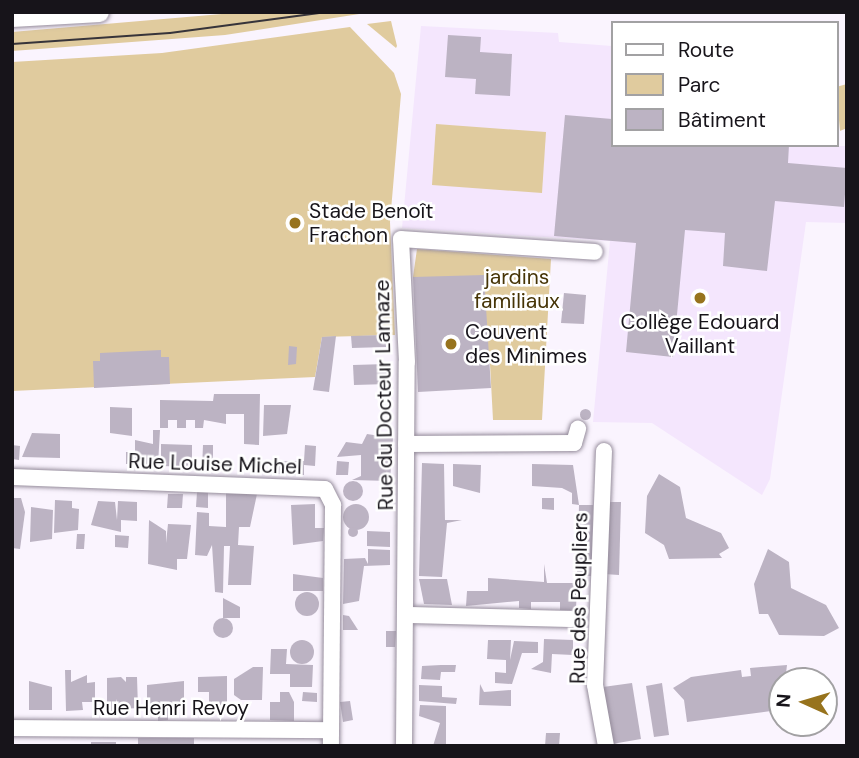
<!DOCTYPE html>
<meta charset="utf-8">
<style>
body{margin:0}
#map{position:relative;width:859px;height:758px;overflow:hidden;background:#faf4fe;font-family:"DM Sans",sans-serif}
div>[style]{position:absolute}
.built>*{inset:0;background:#f4e6fd}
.green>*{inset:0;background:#e0cb9e}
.building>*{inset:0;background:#bcb3c3}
.round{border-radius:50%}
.roads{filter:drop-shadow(0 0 2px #958c9b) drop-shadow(0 0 2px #958c9b)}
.minor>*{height:16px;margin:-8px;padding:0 8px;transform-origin:8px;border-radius:8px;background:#fff}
.tertiary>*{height:19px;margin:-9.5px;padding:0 9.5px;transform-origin:9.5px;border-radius:9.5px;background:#fff}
.tram>*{height:2px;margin:-1px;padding:0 1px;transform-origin:1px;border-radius:1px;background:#37343a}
.dots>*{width:19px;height:19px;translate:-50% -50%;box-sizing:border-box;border:4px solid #fff;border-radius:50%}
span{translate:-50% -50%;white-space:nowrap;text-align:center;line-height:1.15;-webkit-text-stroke:5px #fff;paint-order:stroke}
.poi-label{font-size:21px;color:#17141a}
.left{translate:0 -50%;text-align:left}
.park-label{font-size:21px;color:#463406}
.street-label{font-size:21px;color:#17141a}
.frame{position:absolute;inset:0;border:14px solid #17141a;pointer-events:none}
.legend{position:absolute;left:611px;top:21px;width:228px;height:126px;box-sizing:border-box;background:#fff;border:2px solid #a2a1a3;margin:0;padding:9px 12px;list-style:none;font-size:21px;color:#17141a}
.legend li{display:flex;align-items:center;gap:14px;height:35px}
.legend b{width:35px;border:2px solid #a2a1a3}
.north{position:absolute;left:768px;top:667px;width:70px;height:70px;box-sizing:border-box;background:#fff;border:2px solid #a2a1a3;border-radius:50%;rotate:274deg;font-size:19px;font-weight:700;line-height:28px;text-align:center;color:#17141a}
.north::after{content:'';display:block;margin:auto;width:24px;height:32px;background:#97731d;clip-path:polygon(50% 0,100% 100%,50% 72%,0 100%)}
</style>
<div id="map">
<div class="built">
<i style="clip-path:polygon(421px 26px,558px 33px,559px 42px,612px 46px,612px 145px,847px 146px,847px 223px,806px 222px,770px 479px,762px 495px,652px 423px,593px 422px,610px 241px,402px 228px)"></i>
</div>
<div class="green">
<i style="clip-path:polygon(245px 12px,372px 12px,225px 35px,12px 51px,12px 32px)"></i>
<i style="clip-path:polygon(391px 21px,397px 46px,396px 48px,367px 24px)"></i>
<i style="clip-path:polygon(350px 27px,394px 73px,401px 94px,390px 222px,395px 335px,322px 337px,315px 377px,12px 391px,12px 62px,162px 53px)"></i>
<i style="clip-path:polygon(847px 84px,847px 128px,840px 131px,836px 87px)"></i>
<i style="clip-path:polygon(436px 124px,546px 132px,542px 193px,432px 185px)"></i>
<i style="clip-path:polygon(417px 249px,551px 259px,542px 420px,493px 420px,490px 364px,413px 277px)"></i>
</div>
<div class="building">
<i style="clip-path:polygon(448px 35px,481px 37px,480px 52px,512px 54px,510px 96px,475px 94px,476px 79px,445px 77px)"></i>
<i style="clip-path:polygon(565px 115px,612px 119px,612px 145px,789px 145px,788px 163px,847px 168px,844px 207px,775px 201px,767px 271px,723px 266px,725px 233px,685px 230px,673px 357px,626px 352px,636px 243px,554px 236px)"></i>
<i style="clip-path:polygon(484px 275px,491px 388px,418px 392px,413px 277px)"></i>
<i style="clip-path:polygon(564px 293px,586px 295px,584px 324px,561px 323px)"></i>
<i style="clip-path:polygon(385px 335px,386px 347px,352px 348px,351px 336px)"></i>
<i style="clip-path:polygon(336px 336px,329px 392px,313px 390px,322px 337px)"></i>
<i style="clip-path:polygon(289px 346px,297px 347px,296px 364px,288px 365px)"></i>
<i style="clip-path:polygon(161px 350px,161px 357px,169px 357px,170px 384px,94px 388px,93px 361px,100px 361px,100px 353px)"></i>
<i style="clip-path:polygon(387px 364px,388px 384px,354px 385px,353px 365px)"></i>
<i style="clip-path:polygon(214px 394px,260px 394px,259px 445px,244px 444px,244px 414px,226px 414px,226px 424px,204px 420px,203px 428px,195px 428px,195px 420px,186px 420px,186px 428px,177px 428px,177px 420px,168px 420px,168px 428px,160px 428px,160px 400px,213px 401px)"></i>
<i style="clip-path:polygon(264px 405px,291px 405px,287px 434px,263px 436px)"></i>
<i style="clip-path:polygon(110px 407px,132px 408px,132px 436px,110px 433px)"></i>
<i class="round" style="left:579.5px;top:408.5px;width:11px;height:11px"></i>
<i style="clip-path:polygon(153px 430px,160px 430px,158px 465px,135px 464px,135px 440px,153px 444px)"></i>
<i style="clip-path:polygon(32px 433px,60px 434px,60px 458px,22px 457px)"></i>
<i style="clip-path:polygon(367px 434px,393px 438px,390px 481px,352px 480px,361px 476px,361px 455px,337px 457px,346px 442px,362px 444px)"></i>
<i style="clip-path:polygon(161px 444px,192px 445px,192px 467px,161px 466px)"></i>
<i style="clip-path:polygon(12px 445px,20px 446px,19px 460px,12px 459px)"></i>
<i style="clip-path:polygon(203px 445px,213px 445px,213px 469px,202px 469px)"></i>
<i style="clip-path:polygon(305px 445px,316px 446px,315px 466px,304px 465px,304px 475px,278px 474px,279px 461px,304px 461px)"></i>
<i style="clip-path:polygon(126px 452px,134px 452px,134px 464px,126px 464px)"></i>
<i style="clip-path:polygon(337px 461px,349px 462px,348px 475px,336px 475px)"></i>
<i style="clip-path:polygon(422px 463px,444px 464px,445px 520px,462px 520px,447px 523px,442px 577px,419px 576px)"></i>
<i style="clip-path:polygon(453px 464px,481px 465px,480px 493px,453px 486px)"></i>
<i style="clip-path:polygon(532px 464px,573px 465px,579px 505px,572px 504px,572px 493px,562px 488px,532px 486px)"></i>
<i style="clip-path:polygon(659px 474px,680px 487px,686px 518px,721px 533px,729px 548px,719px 554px,722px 558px,669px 559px,664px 545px,645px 533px,647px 496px)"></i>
<i class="round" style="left:343px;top:481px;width:20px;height:20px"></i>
<i style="clip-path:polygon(197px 492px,208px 492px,208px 508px,196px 507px)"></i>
<i style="clip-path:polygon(226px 493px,257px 494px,250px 527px,239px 527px,238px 545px,254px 546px,251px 585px,228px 585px,230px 546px,224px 546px,223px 593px,215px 592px,212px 545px,207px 556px,195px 555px,197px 512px,209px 513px,209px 526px,226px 527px)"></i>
<i style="clip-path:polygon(168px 494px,183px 494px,182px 508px,167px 508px)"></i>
<i style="clip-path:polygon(12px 498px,21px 498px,25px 512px,20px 549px,12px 548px)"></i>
<i style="clip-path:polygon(542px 498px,554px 498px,554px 510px,542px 509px)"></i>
<i style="clip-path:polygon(55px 500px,72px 501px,72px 508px,79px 509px,78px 530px,54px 533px)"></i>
<i style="clip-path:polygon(98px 501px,115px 502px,117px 520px,118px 501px,137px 502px,137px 521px,121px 520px,121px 532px,91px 525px)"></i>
<i style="clip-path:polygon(606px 502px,621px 502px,619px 575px,604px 574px)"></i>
<i style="clip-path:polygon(315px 504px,315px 528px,324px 528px,323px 541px,293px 545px,291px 505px)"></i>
<i class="round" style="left:343px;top:504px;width:26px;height:26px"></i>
<i style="clip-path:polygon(579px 505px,593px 505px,592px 576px,577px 576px)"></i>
<i style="clip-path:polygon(31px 507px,53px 510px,52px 539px,30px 542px)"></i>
<i style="clip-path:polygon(149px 520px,166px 531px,166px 543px,168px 524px,191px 525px,187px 559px,177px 559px,177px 570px,148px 564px)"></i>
<i class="round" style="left:348px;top:527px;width:10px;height:10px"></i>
<i style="clip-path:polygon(367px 531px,390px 532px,390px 547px,367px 546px)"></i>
<i style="clip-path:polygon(77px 534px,85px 534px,84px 549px,76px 549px)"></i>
<i style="clip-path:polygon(115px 535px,129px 536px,128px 548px,115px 547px)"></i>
<i style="clip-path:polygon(368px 549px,390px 550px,390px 565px,364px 566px,359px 601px,343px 604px,344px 559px,365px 558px,368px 564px)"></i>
<i style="clip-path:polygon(768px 549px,789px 562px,791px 588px,826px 605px,839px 628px,824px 636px,779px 635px,768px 614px,759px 614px,754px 584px)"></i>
<i style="clip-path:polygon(544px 564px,547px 583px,577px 583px,576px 610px,560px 610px,560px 602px,531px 602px,531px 609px,519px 608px,519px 601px,466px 606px,467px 591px,488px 591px,488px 578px,544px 582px)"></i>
<i style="clip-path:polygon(293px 574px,323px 578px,323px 591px,293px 591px)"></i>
<i style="clip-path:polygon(419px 579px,447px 579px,452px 605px,424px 604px)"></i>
<i class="round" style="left:295px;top:592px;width:24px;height:24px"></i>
<i style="clip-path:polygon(223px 598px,240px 607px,240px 618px,223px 618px)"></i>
<i style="clip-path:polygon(343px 615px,349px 616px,358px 630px,343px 630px)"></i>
<i class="round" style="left:213px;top:618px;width:20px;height:20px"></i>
<i style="clip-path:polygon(386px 631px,396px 631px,395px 647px,386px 647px)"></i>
<i style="clip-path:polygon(544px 639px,573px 640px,573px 655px,552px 654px,551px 673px,531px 669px,543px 662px)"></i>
<i class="round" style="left:290px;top:640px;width:24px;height:24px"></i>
<i style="clip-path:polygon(488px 640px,511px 640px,510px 660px,514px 641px,538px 642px,538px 653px,522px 653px,512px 684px,495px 683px,495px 672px,506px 673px,506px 660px,487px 659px)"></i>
<i style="clip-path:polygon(271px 649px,287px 649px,286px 664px,313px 665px,312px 687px,290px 687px,290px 674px,270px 674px)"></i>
<i style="clip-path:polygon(441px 665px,456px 665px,455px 672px,441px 672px,440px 680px,421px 679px,422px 666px)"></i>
<i style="clip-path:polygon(787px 665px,782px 707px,771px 711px,687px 722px,684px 700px,673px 688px,691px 677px,741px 670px,742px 677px,751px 676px,750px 668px)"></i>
<i style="clip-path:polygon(253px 667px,263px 667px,262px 700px,241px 700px,234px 695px,234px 679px)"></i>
<i style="clip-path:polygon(65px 670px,71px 670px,71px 682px,87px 675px,87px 683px,95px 682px,95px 702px,82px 702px,83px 710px,66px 711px)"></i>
<i style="clip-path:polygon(227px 676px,227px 710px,209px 710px,209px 692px,198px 692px,198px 677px)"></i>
<i style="clip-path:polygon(121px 677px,126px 682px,126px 677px,137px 677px,138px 708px,120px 709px,116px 699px,117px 711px,107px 712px,107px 678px)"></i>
<i style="clip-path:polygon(29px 681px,52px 687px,52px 710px,29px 710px)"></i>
<i style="clip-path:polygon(184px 681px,184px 708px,168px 708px,168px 720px,158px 721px,158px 705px,147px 705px,147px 685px)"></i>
<i style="clip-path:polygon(632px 683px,641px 739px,612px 744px,603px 687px)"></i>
<i style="clip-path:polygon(662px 683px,669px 735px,654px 737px,646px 686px)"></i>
<i style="clip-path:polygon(480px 684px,484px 692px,511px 690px,511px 706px,479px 705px)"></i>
<i style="clip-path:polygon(419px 685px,442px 686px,442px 697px,457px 698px,456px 704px,419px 701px)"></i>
<i style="clip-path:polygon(280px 692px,289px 692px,294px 702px,294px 721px,270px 720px,270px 702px,280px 702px)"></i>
<i style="clip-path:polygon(303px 692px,317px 693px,317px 702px,302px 701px)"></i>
<i style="clip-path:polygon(350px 701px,353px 720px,343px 722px,340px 702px)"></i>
<i style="clip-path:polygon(420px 705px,446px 706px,446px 746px,433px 746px,440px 723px,419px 716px)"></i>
<i style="clip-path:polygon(546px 733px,560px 733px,559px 746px,545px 746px)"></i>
<i style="clip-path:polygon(138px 738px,194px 738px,194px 746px,138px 746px)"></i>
<i style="clip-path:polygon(91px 742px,116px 742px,116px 746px,91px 746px)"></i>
</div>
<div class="roads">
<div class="minor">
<i style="left:406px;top:444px;width:168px;rotate:-0.3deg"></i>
<i style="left:574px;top:443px;width:15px;rotate:-74deg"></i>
<i style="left:604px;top:451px;width:234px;rotate:92.2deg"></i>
<i style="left:595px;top:685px;width:62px;rotate:79.8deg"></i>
<i style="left:12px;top:477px;width:313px;rotate:2.2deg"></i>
<i style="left:325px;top:489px;width:18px;rotate:63deg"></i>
<i style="left:333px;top:505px;width:241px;rotate:90.5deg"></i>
<i style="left:408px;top:615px;width:164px;rotate:1.4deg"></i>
<i style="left:12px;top:728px;width:317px;rotate:0.4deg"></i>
<i style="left:404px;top:746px;width:384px;rotate:-89.6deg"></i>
<i style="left:407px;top:362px;width:123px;rotate:-92.8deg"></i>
<i style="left:401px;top:239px;width:194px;rotate:3.8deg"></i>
</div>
<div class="tertiary">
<i style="left:12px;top:17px;width:87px;rotate:-3.3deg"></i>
</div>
</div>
<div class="tram">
<i style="left:12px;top:44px;width:158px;rotate:-4deg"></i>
<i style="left:170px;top:33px;width:158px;rotate:-7.6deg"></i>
</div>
<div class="dots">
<i style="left:295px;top:223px;background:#97731d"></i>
<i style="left:700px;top:298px;background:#97731d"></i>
<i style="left:451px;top:344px;background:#97731d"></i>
</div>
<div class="poi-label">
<span class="left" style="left:309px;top:223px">Stade Benoît<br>Frachon</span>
<span style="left:700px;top:334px">Collège Edouard<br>Vaillant</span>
<span class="left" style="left:465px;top:344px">Couvent<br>des Minimes</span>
</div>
<div class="park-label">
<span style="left:517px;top:289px">jardins<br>familiaux</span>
</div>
<div class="street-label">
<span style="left:384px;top:395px;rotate:-91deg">Rue du Docteur Lamaze</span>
<span style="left:215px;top:464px;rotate:2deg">Rue Louise Michel</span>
<span style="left:579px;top:598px;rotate:-89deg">Rue des Peupliers</span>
<span style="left:171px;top:708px">Rue Henri Revoy</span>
</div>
<div class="frame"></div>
<ul class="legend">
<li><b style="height:9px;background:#fff"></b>Route</li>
<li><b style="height:19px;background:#e0cb9e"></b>Parc</li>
<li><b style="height:19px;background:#bcb3c3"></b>Bâtiment</li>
</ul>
<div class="north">N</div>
</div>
